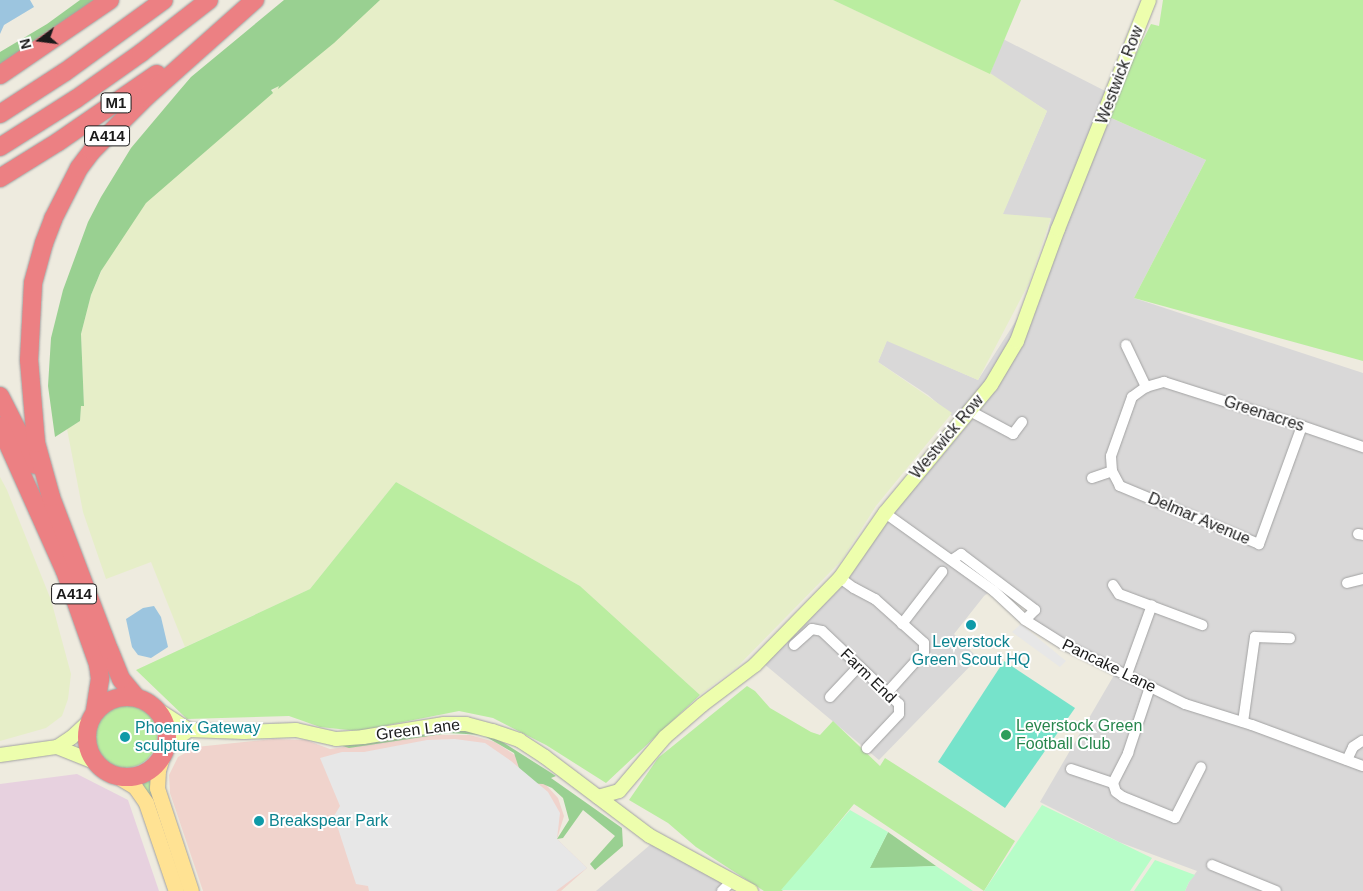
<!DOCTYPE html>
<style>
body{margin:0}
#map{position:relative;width:1363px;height:891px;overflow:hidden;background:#eeebdf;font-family:Arial,sans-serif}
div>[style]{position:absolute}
.residential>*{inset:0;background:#d9d8d8}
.commercial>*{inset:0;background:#f0d3cc}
.industrial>*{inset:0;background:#e7d1df}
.farmland>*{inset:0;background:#e6eec8}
.grass>*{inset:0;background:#baeda0}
.round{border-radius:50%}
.forest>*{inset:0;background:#99d091}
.park>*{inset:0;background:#b7fdc8}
.pitch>*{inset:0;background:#76e3cb}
.parking>*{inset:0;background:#e7e7e7}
.water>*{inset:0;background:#9cc5df}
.roads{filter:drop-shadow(0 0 1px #a2a2a2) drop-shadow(0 0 1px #a2a2a2)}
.street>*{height:10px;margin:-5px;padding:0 5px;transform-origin:5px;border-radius:5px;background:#fff}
.secondary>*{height:14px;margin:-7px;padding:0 7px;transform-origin:7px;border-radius:7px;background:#edfead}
.primary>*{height:15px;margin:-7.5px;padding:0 7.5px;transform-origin:7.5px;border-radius:7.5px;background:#ffe293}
.highway>*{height:18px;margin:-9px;padding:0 9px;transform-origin:9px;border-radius:9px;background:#ec8083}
.highway>.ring{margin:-9px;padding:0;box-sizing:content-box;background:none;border:18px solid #ec8083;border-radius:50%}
.dots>*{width:14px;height:14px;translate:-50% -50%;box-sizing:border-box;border:2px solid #fff;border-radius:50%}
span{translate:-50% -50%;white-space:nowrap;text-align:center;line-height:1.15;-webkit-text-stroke:4px #fff;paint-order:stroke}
.shield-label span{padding:1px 4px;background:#fff;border:1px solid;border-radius:4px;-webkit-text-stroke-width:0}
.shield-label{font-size:15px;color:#1b1b1b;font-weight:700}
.street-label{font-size:16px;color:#1b1b1b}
.culture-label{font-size:16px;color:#0d838f}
.left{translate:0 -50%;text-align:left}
.leisure-label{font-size:16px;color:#27864d}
.north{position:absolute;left:15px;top:15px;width:50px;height:50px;-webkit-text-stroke:4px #fff;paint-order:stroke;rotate:255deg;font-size:14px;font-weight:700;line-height:20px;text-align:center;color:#1b1b1b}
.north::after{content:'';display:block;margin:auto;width:18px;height:22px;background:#1b1b1b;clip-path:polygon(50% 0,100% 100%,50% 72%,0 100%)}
</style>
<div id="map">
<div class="residential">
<i style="clip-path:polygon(1003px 39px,1115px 96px,1109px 117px,1206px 160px,1134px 298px,1363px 373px,1363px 891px,1185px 891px,1189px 882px,1197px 871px,1119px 842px,1040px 802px,1117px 670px,1025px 620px,1034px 611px,1000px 584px,984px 596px,954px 634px,978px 658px,879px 760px,763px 663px,885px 519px,960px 423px,928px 395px,878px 362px,887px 340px,978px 380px,1033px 294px,1051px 219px,1002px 215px,1047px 111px,990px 74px)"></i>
<i style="clip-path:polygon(657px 839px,732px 881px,724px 891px,596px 891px)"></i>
</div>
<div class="commercial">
<i style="clip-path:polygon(431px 735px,470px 735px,495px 742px,524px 761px,558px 798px,564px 816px,557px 839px,587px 868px,561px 891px,203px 891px,170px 793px,169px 775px,178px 757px,196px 747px,273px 739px,306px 740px,330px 749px)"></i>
</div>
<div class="industrial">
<i style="clip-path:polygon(77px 774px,128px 800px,159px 891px,0 891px,0 784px)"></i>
</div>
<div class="farmland">
<i style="clip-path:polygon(372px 0,833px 0,990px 73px,1047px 111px,1003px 214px,1051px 218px,1029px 283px,978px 380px,887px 341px,878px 362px,952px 413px,876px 506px,842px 560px,737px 667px,700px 695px,580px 586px,396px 482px,310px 589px,185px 647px,151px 562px,106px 579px,83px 512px,67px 429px,80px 421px,81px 406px,84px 406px,81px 334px,91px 295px,106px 260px,145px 200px,374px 4px)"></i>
<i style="clip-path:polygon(0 477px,7px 490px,51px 600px,71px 674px,68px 699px,62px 716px,46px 728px,0 741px)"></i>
</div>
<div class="grass">
<i style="clip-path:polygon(833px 0,1021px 0,990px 74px)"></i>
<i style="clip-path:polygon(1163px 0,1363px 0,1363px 361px,1134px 298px,1206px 160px,1109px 117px,1115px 96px,1151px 24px,1159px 26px)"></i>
<i style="clip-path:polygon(396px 482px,580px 586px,700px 695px,606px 783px,546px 745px,493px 718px,459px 711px,358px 731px,320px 727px,289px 716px,187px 719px,136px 670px,310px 589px)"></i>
<i style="clip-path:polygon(747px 686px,755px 691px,770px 708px,811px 732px,820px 735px,833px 721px,880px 766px,885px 758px,1015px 841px,984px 891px,854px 804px,782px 891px,764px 891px,696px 847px,668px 823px,629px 800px,658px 758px)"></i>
<i class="round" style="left:93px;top:704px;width:64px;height:64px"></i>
<i style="clip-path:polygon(150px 773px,156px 804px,151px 806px,135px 779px)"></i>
</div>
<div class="forest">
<i style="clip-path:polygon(80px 0,98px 0,0 65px,0 52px,47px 24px)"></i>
<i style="clip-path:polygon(284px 0,380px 0,334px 43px,278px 89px,279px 86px,271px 90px,273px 93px,146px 203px,101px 271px,91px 295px,81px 334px,84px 406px,81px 406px,80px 421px,55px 437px,48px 386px,51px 338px,63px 290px,88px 222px,101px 197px,131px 148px,179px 91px,191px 77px)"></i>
<i style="clip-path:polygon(432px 726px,485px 731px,556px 776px,551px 778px,622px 828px,623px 846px,595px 870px,590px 864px,615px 836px,583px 810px,563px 838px,557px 839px,569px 820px,563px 798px,552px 788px,543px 784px,524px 783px,514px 753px,483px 735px,449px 733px,349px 748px,330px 742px)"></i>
<i style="clip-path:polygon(888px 832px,936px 866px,869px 869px)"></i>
</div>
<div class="park">
<i style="clip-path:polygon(1042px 805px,1152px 858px,1130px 891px,984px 891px)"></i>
<i style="clip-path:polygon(850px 810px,888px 832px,870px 868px,936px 866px,973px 891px,781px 890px)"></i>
<i style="clip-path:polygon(1155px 860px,1195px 875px,1189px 882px,1185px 891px,1134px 891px)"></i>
</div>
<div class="pitch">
<i style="clip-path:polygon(1004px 661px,1075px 708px,1005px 808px,938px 762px)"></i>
</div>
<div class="parking">
<i style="clip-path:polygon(1021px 624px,1066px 661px,1060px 667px,1012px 632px)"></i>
<i style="clip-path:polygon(455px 739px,485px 743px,511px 761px,548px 792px,560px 813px,557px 839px,587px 868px,556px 891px,369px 891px,368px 886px,356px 884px,334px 816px,340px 806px,320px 758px,342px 752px,364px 752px,427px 740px)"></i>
</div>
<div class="water">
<i style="clip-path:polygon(0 0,30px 0,34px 7px,4px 25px,0 34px)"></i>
<i style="clip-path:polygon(154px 606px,161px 617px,168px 647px,151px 658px,138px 655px,132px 647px,126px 619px,143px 608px)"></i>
</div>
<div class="roads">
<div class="street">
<i style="left:1126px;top:345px;width:47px;rotate:64.5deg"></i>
<i style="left:970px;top:411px;width:49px;rotate:28.1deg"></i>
<i style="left:1013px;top:434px;width:15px;rotate:-53deg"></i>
<i style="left:1302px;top:426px;width:126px;rotate:110deg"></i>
<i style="left:1259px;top:544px;width:151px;rotate:-157.4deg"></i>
<i style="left:1120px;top:486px;width:17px;rotate:-118deg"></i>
<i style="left:1112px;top:471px;width:15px;rotate:-94deg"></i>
<i style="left:1111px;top:456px;width:63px;rotate:-70.4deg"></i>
<i style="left:1132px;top:397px;width:17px;rotate:-36deg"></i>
<i style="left:1146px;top:387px;width:19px;rotate:-16deg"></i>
<i style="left:1164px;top:382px;width:145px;rotate:17.7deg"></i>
<i style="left:1302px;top:426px;width:65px;rotate:19deg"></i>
<i style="left:1092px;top:478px;width:21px;rotate:-19deg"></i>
<i style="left:885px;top:513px;width:134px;rotate:35.6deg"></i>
<i style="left:994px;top:591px;width:42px;rotate:43.1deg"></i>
<i style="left:1025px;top:620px;width:45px;rotate:32.3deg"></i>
<i style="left:1063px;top:644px;width:136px;rotate:26.2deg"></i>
<i style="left:1185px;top:704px;width:70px;rotate:17.4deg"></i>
<i style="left:1252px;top:725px;width:118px;rotate:20.3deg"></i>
<i style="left:1358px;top:534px;width:5px;rotate:11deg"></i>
<i style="left:952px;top:560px;width:11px;rotate:-34deg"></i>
<i style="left:961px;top:554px;width:93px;rotate:37.1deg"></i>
<i style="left:1035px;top:610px;width:14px;rotate:135deg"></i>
<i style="left:840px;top:578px;width:17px;rotate:36deg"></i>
<i style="left:854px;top:588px;width:24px;rotate:28deg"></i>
<i style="left:875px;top:599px;width:66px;rotate:41.9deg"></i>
<i style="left:924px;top:643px;width:9px;rotate:90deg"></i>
<i style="left:924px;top:652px;width:55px;rotate:132.1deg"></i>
<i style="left:1347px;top:583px;width:16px;rotate:-14deg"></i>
<i style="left:1113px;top:585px;width:11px;rotate:56deg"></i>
<i style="left:1119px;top:594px;width:89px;rotate:20.5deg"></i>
<i style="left:902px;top:624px;width:66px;rotate:-52.4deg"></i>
<i style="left:794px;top:645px;width:24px;rotate:-42deg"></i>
<i style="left:812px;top:629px;width:10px;rotate:11deg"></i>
<i style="left:822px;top:631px;width:106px;rotate:43.5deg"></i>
<i style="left:899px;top:704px;width:10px;rotate:90deg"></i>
<i style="left:899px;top:714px;width:47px;rotate:133.3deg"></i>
<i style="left:1127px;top:674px;width:73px;rotate:-70.1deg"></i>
<i style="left:830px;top:697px;width:42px;rotate:-46.9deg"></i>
<i style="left:1243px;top:722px;width:86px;rotate:-82deg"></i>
<i style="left:1255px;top:637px;width:35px;rotate:2deg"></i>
<i style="left:1347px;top:760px;width:14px;rotate:-65deg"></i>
<i style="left:1353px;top:747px;width:11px;rotate:-34deg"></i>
<i style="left:1071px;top:769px;width:44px;rotate:18.4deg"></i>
<i style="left:1113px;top:783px;width:9px;rotate:72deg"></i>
<i style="left:1116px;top:792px;width:9px;rotate:36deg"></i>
<i style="left:1123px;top:797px;width:56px;rotate:22deg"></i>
<i style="left:1175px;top:818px;width:57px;rotate:-63deg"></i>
<i style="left:1113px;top:783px;width:34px;rotate:-63deg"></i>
<i style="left:1128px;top:753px;width:70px;rotate:-71.6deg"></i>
<i style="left:1212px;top:865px;width:69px;rotate:22.1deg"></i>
<i style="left:722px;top:891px;width:14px;rotate:-45deg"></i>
</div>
<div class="secondary">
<i style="left:155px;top:708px;width:40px;rotate:32.9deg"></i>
<i style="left:189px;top:730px;width:55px;rotate:2.1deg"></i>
<i style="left:244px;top:732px;width:52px;rotate:-2.2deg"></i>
<i style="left:296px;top:730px;width:41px;rotate:12.7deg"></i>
<i style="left:336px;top:739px;width:27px;rotate:-4deg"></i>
<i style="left:363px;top:737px;width:82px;rotate:-9.1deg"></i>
<i style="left:444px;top:724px;width:22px"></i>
<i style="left:466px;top:724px;width:28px;rotate:15deg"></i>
<i style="left:493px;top:731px;width:28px;rotate:19deg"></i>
<i style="left:519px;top:740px;width:31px;rotate:33deg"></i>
<i style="left:545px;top:757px;width:131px;rotate:37deg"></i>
<i style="left:650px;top:836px;width:115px;rotate:28.6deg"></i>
<i style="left:166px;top:746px;width:28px;rotate:-35deg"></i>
<i style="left:57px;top:747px;width:43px;rotate:21.8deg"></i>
<i style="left:0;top:755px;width:58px;rotate:-8deg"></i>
<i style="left:57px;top:747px;width:17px;rotate:-33deg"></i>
<i style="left:71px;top:738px;width:26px;rotate:-43deg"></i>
<i style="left:598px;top:797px;width:22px;rotate:-16deg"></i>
<i style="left:619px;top:791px;width:71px;rotate:-49.6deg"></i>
<i style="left:665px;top:737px;width:49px;rotate:-40.9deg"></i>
<i style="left:702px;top:705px;width:66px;rotate:-37deg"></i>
<i style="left:755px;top:665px;width:122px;rotate:-45.7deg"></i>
<i style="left:840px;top:578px;width:79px;rotate:-55.3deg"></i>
<i style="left:885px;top:513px;width:166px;rotate:-50.4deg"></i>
<i style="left:991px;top:385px;width:51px;rotate:-59.4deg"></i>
<i style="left:1017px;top:341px;width:119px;rotate:-69.9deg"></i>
<i style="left:1058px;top:229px;width:246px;rotate:-68.3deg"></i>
</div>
<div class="primary">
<i style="left:163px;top:754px;width:17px;rotate:107deg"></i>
<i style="left:158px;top:770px;width:18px;rotate:93deg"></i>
<i style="left:157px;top:788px;width:108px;rotate:71.7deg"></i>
<i style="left:117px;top:776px;width:21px;rotate:31deg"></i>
<i style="left:135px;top:787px;width:19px;rotate:55deg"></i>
<i style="left:146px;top:803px;width:93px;rotate:71.2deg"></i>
</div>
<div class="highway">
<i style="left:0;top:75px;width:133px;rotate:-34.3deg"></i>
<i style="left:0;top:114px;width:77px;rotate:-32.9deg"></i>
<i style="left:65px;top:72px;width:122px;rotate:-36deg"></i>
<i style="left:0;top:147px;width:90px;rotate:-32.3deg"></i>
<i style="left:76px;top:99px;width:80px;rotate:-35.3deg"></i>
<i style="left:141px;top:53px;width:86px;rotate:-37.9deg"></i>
<i style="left:0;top:178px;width:68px;rotate:-31.8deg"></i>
<i style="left:58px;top:142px;width:120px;rotate:-34.5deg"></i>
<i style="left:0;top:396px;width:77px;rotate:63.1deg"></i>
<i style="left:0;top:426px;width:159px;rotate:65.9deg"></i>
<i style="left:65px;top:571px;width:99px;rotate:70.5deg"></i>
<i style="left:98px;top:664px;width:15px;rotate:82deg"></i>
<i style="left:100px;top:679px;width:33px;rotate:99deg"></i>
<i class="ring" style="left:87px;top:697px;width:62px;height:62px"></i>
<i style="left:136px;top:697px;width:23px;rotate:-130deg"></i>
<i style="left:121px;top:679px;width:31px;rotate:-112deg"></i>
<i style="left:109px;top:650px;width:164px;rotate:-110.8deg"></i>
<i style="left:51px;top:497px;width:56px;rotate:-105.5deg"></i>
<i style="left:36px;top:443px;width:83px;rotate:-94.8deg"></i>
<i style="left:29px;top:360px;width:77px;rotate:-87deg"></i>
<i style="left:33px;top:283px;width:41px;rotate:-74.6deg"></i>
<i style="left:44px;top:243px;width:26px;rotate:-69deg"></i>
<i style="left:53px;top:219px;width:57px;rotate:-63deg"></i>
<i style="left:79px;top:168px;width:21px;rotate:-53deg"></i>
<i style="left:92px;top:151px;width:76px;rotate:-45deg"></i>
<i style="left:146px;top:97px;width:146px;rotate:-41.7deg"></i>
</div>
</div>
<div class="dots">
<i style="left:971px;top:625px;background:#0f9aa8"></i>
<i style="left:1006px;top:735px;background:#2e9e5b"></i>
<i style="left:125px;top:737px;background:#0f9aa8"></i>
<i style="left:259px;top:821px;background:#0f9aa8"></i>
</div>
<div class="shield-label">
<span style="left:116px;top:103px">M1</span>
<span style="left:107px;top:136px">A414</span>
<span style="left:74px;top:594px">A414</span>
</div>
<div class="street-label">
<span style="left:1120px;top:75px;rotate:-69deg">Westwick Row</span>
<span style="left:1264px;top:414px;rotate:18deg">Greenacres</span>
<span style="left:947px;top:437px;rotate:-50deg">Westwick Row</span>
<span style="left:1199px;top:519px;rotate:23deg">Delmar Avenue</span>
<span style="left:1109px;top:666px;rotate:26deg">Pancake Lane</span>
<span style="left:868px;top:676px;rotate:44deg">Farm End</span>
<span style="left:418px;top:730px;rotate:-7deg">Green Lane</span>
</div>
<div class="culture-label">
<span style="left:971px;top:651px">Leverstock<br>Green Scout HQ</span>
<span class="left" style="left:135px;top:737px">Phoenix Gateway<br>sculpture</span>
<span class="left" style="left:269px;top:821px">Breakspear Park</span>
</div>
<div class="leisure-label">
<span class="left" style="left:1016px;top:735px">Leverstock Green<br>Football Club</span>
</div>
<div class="north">N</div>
</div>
